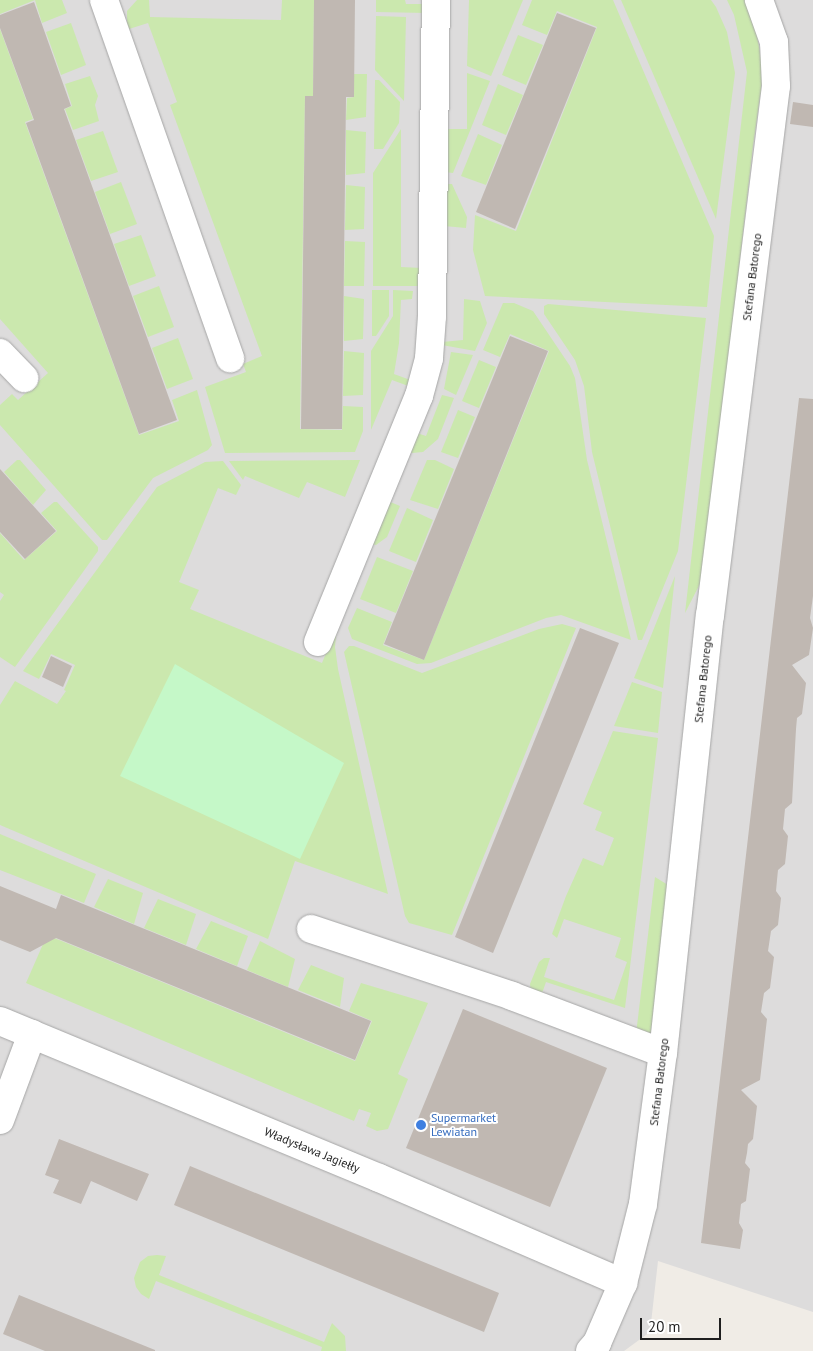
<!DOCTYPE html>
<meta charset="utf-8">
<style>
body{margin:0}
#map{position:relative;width:813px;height:1351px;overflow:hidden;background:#f0ece6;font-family:"PT Sans",sans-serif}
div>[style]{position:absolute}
.residential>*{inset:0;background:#dddcdc}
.grass>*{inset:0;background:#cbe8ae}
.park>*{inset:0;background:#c5f8c8}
.building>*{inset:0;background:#c0b8b2}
.roads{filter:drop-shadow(0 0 1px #a6a6a6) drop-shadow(0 0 1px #a6a6a6)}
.minor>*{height:28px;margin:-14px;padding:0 14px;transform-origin:14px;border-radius:14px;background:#fff}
.dots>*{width:14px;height:14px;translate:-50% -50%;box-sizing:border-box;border:2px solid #fff;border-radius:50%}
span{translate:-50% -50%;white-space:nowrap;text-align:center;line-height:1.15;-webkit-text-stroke:4px #fff;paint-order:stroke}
.street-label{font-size:12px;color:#1f1f1f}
.shop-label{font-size:12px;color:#366cbe}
.left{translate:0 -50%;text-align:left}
.scale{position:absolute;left:640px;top:1318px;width:81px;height:22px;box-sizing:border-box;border:2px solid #1f1f1f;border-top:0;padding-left:6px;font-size:15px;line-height:18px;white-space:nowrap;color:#1f1f1f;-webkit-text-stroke:4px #fff;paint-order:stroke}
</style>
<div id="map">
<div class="residential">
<i style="clip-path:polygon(0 0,813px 0,813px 1312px,658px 1261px,650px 1332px,624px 1351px,0 1351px)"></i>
</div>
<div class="grass">
<i style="clip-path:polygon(0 0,62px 0,67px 13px,42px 23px,35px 0,0 14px)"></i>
<i style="clip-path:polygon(137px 0,149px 0,150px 17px,281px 20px,282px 0,314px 0,313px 96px,305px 96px,300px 429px,342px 430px,343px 406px,363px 407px,363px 431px,355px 452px,225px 453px,205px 387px,246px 372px,243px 364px,262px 356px,170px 105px,177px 102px,148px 23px,129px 29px,127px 26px,127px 11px)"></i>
<i style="clip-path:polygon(376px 0,405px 0,406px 4px,426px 4px,427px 13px,376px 12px)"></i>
<i style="clip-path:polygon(469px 0,523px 0,491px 76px,467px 66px)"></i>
<i style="clip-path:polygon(532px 0,613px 0,714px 236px,707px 307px,485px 296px,473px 250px,475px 215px,516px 231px,597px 27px,557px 11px,547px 35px,522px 25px)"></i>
<i style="clip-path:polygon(621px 0,711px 0,716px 7px,727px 32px,735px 73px,716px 219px)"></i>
<i style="clip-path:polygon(727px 0,745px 0,757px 36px,763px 69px,762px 83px,753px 146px,704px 576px,685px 613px,747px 72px,734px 15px)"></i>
<i style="clip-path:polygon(376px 16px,406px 17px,404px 101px,375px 70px)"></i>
<i style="clip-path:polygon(71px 23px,86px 65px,61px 75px,46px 32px)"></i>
<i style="clip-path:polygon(0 29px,33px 119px,25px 122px,139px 435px,179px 421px,172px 400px,197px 390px,212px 445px,208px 450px,153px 478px,107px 540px,102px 540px,0 425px,0 405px,12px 394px,18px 400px,48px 373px,0 319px)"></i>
<i style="clip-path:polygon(518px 35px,543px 45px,526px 85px,502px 75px)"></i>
<i style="clip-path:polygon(467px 73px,490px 81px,453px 173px,445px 172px,446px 129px,467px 129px)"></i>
<i style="clip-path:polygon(354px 74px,367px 74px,366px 117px,346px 120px,347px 98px,354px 97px)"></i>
<i style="clip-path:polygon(90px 76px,98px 96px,95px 105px,99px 121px,73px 130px,65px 109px,72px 106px,65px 84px)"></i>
<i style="clip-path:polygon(375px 80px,379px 80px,400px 102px,399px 123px,383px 149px,374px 149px)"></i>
<i style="clip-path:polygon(498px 84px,523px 95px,506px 135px,482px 125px)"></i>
<i style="clip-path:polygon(401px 129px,401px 267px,422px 268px,422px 286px,373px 286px,373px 173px)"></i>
<i style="clip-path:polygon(346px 130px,366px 132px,365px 173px,346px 175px)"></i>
<i style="clip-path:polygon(103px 131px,118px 172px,91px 181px,76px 140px)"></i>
<i style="clip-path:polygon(478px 134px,502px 145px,486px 185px,461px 176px)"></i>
<i style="clip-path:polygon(121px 182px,137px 224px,110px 234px,95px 192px)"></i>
<i style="clip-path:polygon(445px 184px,452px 184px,467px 217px,466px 228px,444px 226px)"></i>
<i style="clip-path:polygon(346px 185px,365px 187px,364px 229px,345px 230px)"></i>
<i style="clip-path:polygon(141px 235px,156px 276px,129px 286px,114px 244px)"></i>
<i style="clip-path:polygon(345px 241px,365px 242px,364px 286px,344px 286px)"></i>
<i style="clip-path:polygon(159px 286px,174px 327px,148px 337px,133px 296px)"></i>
<i style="clip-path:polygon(372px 290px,389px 290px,389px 316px,376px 336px,372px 336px)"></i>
<i style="clip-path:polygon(393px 290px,413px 291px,412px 299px,401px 300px,399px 343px,394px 374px,413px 381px,411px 387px,392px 380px,371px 430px,371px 351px,393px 316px)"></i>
<i style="clip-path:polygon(344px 296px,364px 299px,363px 339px,344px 341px)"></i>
<i style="clip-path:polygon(464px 299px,480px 301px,487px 323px,475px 351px,442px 345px,442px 342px,463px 340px)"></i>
<i style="clip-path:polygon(503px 303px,514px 303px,533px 311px,570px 366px,575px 378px,587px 460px,631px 640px,561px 615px,546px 618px,431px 663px,417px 664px,352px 639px,348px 628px,357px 608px,392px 622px,383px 645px,424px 660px,549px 351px,510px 334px,500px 357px,483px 350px)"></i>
<i style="clip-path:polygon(548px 304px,706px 318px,678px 551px,642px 640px,638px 640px,592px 452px,584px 386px,575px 360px,544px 314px,544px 306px)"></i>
<i style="clip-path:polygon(178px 338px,193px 379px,167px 389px,152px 348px)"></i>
<i style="clip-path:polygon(344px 351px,364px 353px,363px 395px,343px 396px)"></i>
<i style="clip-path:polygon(451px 352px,473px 355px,456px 395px,444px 389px)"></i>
<i style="clip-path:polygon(479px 360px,496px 367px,479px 408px,462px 401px)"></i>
<i style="clip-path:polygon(442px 395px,454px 398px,438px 439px,423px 452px,412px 453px,410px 450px,417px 433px,426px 436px)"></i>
<i style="clip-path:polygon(458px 410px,475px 417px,458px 458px,441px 452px)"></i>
<i style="clip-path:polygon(17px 460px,20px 460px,46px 490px,33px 505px,4px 472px)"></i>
<i style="clip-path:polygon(360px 460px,345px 497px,307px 482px,299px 498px,245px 476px,243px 480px,229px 461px)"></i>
<i style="clip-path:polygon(427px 460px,435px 460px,454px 469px,438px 509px,410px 500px)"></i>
<i style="clip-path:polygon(223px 461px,241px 485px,236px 495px,218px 488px,179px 582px,199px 590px,190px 609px,322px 663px,337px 626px,335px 647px,338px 669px,388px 894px,295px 861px,268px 939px,0 825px,0 705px,15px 681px,57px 704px,66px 691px,64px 690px,75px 665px,51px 654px,39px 679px,23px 671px,157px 487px,205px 462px)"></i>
<i style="clip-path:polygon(388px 501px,400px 506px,387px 537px,376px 545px,372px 544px)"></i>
<i style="clip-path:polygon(54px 502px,57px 502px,98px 547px,98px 551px,15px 667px,0 657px,0 601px,4px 595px,0 592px,0 533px,24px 560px,57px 531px,41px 513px)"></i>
<i style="clip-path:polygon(407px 508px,433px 520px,416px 562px,389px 551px)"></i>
<i style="clip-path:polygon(377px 557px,413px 571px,396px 613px,360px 599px)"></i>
<i style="clip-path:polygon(675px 576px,663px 688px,634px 678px)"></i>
<i style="clip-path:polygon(562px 624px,576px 628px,452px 935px,409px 923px,405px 916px,344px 652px,349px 646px,354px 646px,422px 673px,539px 629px)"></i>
<i style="clip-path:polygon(632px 682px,662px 692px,658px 733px,614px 726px)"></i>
<i style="clip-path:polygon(613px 731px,658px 738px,625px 1008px,546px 982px,539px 1002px,531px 992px,530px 984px,539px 962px,544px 958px,550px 958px,544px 977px,614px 1000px,627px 962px,615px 957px,621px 938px,564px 919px,557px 938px,552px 934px,566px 896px,583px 858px,603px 866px,614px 838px,595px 830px,602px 812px,583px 804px)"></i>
<i style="clip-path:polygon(0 834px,96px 874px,84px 903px,0 870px)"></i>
<i style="clip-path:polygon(655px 877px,668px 885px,651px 1033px,636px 1034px)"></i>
<i style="clip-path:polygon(108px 879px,143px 893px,134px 924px,94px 907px)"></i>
<i style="clip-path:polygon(158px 899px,196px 914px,186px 945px,144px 928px)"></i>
<i style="clip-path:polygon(211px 921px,248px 936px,237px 966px,196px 949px)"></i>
<i style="clip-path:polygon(47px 935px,355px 1061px,372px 1021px,349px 1011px,361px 983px,428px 1003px,398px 1074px,408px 1079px,388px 1129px,377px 1131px,366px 1126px,371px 1113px,359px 1109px,354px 1121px,26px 983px)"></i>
<i style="clip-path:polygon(260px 941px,295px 959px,288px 987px,247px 970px)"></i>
<i style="clip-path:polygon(311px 965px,344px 978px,340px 1007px,298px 990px)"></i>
<i style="clip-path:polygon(157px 1255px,166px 1256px,159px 1275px,324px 1342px,332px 1323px,345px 1336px,346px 1351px,321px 1351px,322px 1347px,156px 1281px,149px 1299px,141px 1294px,136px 1287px,134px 1278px,140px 1262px,148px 1256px)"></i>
</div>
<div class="park">
<i style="clip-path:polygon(175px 664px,344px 763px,300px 859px,120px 776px)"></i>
</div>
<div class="building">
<i style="clip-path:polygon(314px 0,355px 0,354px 97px,346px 97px,342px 429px,301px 429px,305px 96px,313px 96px)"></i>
<i style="clip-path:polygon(34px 2px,71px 106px,64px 109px,177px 420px,139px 434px,26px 123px,34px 120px,0 28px,0 15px)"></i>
<i style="clip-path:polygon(557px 13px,596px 28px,515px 229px,476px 212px)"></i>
<i style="clip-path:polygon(793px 102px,813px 105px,813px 127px,790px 124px)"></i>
<i style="clip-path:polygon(510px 336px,548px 351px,424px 660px,384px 644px)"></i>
<i style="clip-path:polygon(799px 398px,813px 399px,813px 596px,810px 618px,813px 628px,809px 655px,792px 665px,806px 683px,802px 714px,797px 718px,796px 729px,792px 803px,785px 809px,783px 829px,788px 836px,785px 864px,778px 870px,777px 880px,776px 891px,781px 898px,778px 925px,771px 931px,768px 951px,774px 957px,770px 988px,764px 993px,761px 1012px,767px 1019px,760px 1080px,741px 1090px,757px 1106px,753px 1139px,748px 1144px,747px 1153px,745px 1163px,750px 1169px,746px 1201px,741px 1204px,739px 1223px,743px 1230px,740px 1249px,701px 1243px)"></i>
<i style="clip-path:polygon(0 469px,56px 531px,25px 559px,0 532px)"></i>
<i style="clip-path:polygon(580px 628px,619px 643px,493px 953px,455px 937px)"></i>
<i style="clip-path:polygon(51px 656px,72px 666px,63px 687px,42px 677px)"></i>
<i style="clip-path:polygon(0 886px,56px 909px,61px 895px,371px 1021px,355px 1060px,56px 938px,30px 952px,0 940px)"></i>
<i style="clip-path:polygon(463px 1009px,607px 1068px,550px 1207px,406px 1148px)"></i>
<i style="clip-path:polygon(59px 1139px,149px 1174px,137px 1201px,91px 1181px,81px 1204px,53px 1193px,59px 1180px,45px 1175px)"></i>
<i style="clip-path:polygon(190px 1166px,499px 1293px,484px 1332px,174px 1205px)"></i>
<i style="clip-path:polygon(19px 1295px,155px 1350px,155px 1351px,45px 1351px,3px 1334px)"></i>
</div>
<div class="roads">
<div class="minor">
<i style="left:104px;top:0;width:380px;rotate:70.6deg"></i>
<i style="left:0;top:353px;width:35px;rotate:46deg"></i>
<i style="left:318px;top:642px;width:266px;rotate:-67.7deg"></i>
<i style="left:419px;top:396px;width:39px;rotate:-75deg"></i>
<i style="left:429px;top:358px;width:42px;rotate:-85.9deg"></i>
<i style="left:432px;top:316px;width:316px;rotate:-89.3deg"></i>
<i style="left:311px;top:929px;width:212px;rotate:18.4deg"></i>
<i style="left:512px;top:996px;width:161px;rotate:20.7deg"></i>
<i style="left:0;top:1021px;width:410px;rotate:22.5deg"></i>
<i style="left:379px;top:1178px;width:266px;rotate:23.3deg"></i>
<i style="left:0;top:1120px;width:92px;rotate:-69.6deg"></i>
<i style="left:590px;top:1351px;width:11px;rotate:-49deg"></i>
<i style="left:597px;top:1343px;width:65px;rotate:-66.6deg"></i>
<i style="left:623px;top:1283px;width:81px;rotate:-75.8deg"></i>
<i style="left:643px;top:1204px;width:152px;rotate:-82.5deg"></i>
<i style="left:663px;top:1053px;width:440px;rotate:-83.9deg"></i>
<i style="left:710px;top:616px;width:534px;rotate:-82.9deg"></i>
<i style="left:776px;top:86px;width:44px;rotate:-92.6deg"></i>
<i style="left:774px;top:42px;width:45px;rotate:-109.7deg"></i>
</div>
</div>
<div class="dots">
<i style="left:421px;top:1125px;background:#3f7fe0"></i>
</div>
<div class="street-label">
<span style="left:752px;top:277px;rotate:-83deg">Stefana Batorego</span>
<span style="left:703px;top:679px;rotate:-84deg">Stefana Batorego</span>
<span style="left:659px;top:1082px;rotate:-83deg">Stefana Batorego</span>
<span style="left:312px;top:1150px;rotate:22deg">Władysława Jagiełły</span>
</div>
<div class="shop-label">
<span class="left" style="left:431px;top:1125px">Supermarket<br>Lewiatan</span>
</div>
<div class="scale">20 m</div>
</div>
